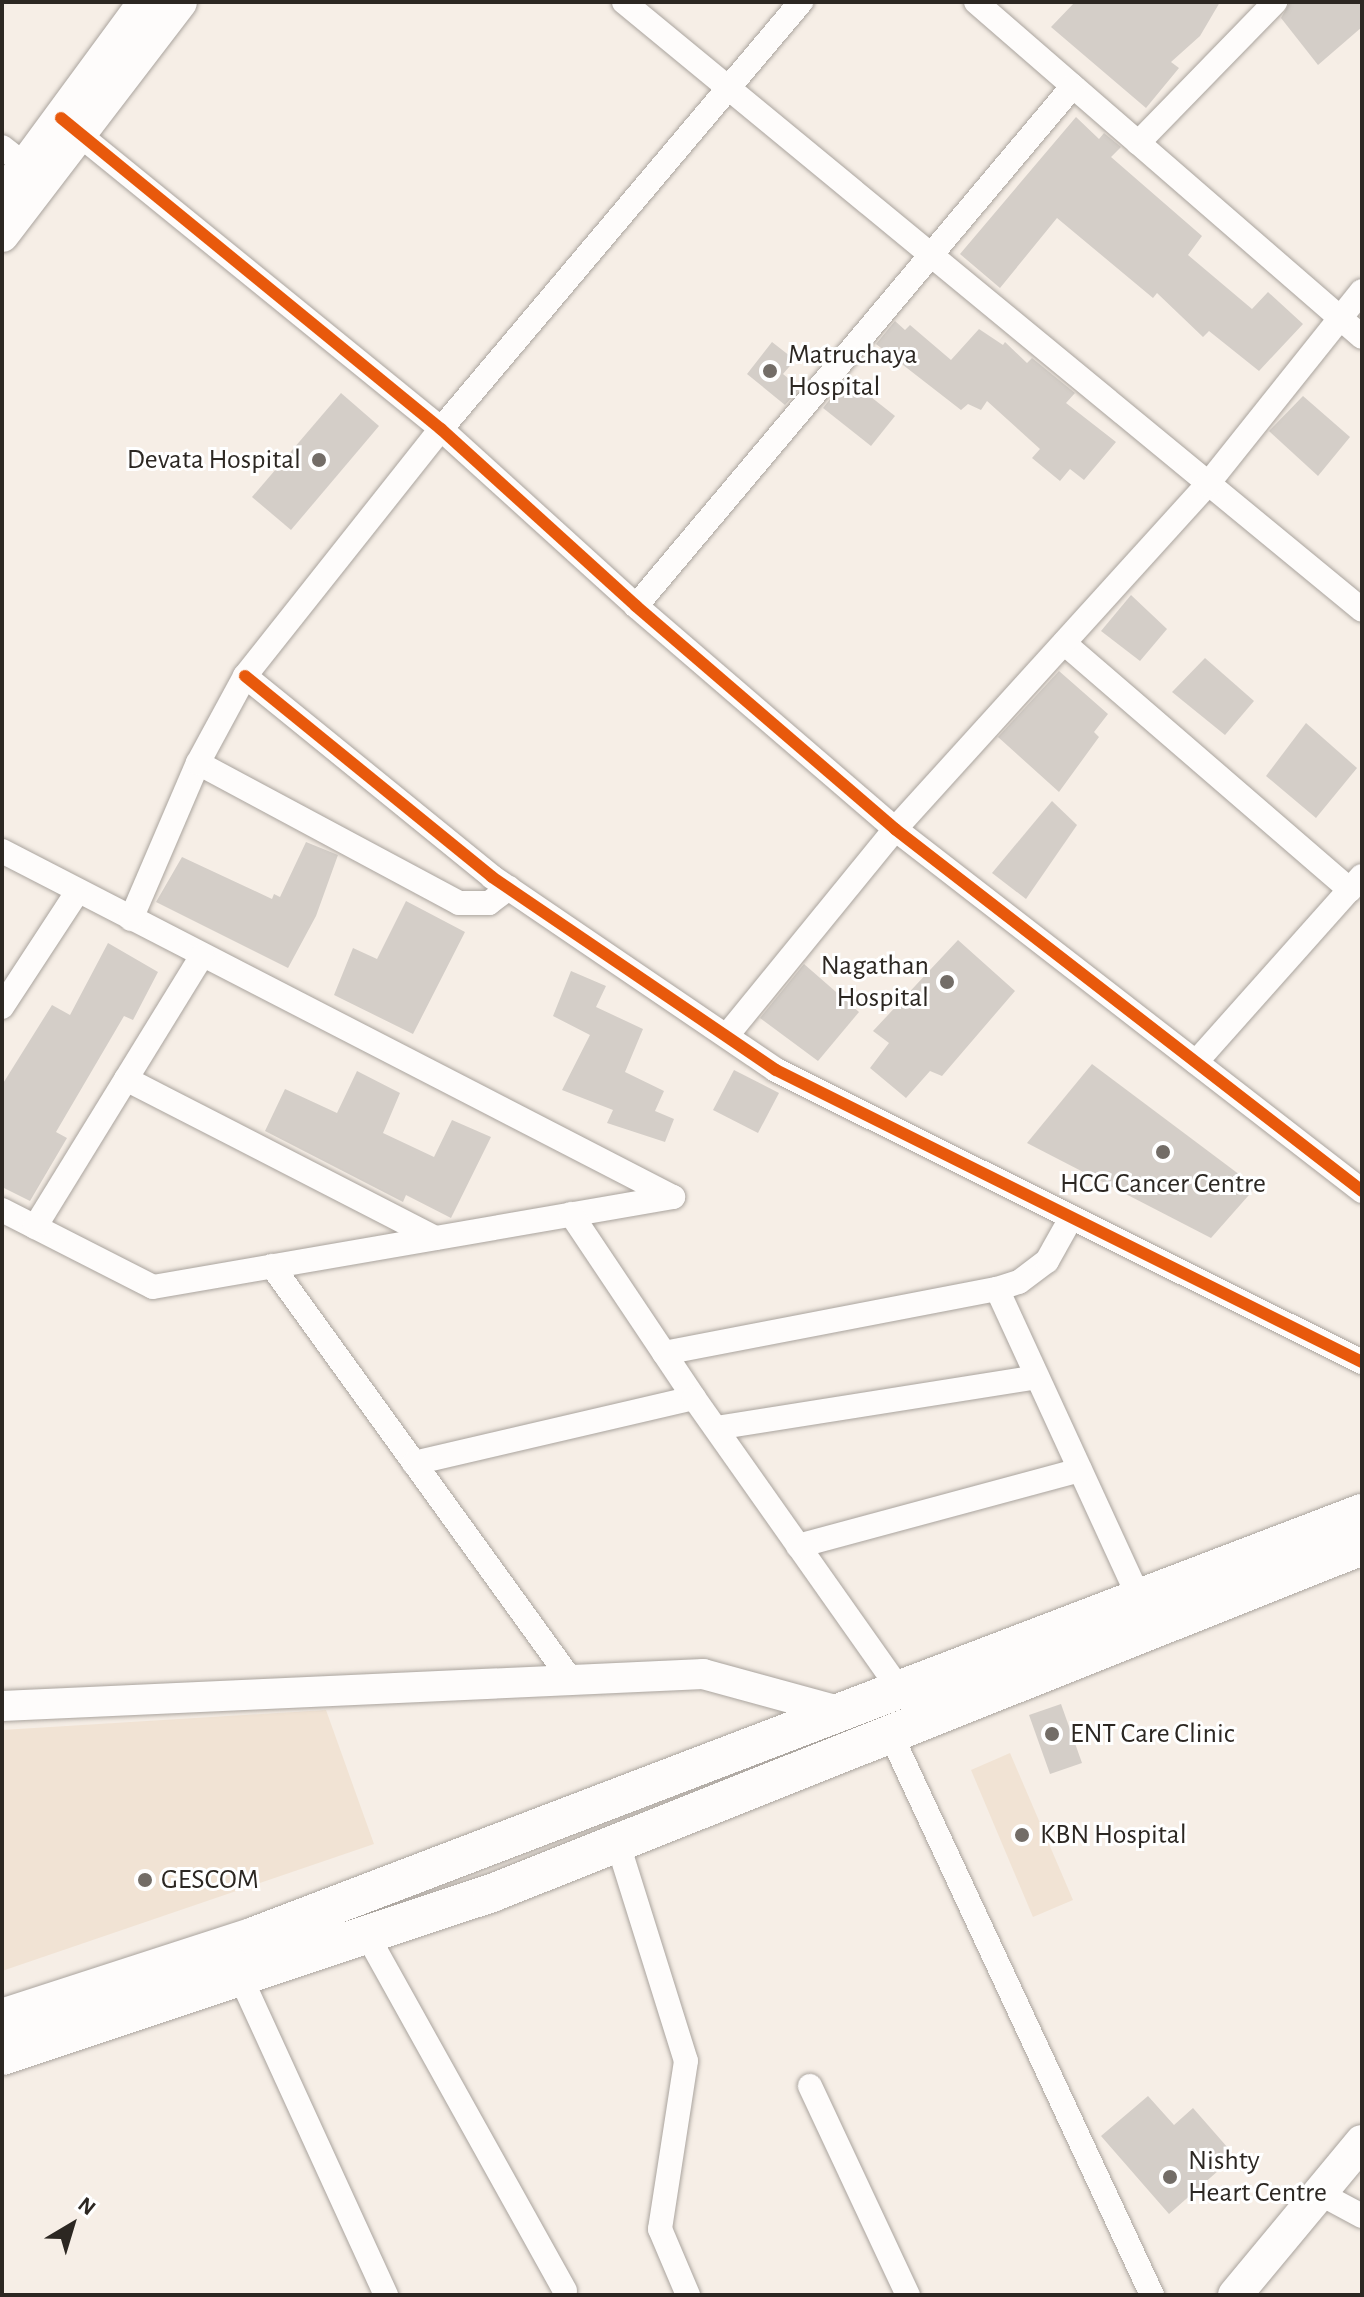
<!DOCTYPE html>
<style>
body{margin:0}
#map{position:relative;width:1364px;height:2297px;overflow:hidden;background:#f6eee6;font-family:"Alegreya Sans",sans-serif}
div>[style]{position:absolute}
.built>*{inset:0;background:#f1e3d4}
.building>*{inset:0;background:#d4cec8}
.roads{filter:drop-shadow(0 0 2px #aaa49e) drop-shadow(0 0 2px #aaa49e)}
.minor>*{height:24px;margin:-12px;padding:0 12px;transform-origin:12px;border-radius:12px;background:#fefcfb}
.tertiary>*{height:30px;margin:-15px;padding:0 15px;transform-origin:15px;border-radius:15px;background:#fefcfb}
.secondary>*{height:34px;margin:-17px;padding:0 17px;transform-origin:17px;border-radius:17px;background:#fefcfb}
.primary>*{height:38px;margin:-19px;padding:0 19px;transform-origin:19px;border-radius:19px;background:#fefcfb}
.cycleway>*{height:12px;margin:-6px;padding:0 6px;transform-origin:6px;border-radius:6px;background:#e8590c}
.dots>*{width:22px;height:22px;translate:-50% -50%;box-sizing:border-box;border:4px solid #fff;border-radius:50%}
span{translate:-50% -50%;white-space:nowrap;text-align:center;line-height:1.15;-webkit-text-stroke:6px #fff;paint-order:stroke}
.poi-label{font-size:28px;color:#2c2722}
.left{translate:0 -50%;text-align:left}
.right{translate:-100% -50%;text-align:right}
.frame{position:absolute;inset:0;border:4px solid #2c2722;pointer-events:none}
.north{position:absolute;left:32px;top:2185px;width:80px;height:80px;-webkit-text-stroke:6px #fff;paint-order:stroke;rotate:38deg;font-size:22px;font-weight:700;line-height:32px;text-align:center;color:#2c2722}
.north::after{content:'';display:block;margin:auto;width:28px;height:36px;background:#2c2722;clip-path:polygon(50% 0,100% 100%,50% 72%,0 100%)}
</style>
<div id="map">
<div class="built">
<i style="clip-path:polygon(326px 1710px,374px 1844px,2px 1971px,2px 1730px)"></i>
<i style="clip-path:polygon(1010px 1753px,1073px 1900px,1033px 1917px,971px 1770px)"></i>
</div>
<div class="building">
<i style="clip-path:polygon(1075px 2px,1220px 2px,1200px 36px,1171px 62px,1179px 68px,1146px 108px,1051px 27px)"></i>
<i style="clip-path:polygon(1290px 2px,1362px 2px,1362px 27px,1318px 65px,1281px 18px)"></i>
<i style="clip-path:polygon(1076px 117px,1099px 139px,1104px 133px,1121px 147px,1111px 157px,1202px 236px,1188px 255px,1252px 309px,1268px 292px,1303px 324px,1259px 371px,1209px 331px,1203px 337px,1157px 293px,1153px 298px,1057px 218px,1000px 288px,960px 254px)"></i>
<i style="clip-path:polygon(895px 321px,905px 330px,910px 325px,951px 360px,979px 329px,1003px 345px,1005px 342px,1027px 363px,1032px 358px,1075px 393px,1066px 403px,1116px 442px,1084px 480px,1070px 469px,1060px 481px,1032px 458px,1040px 449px,987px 401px,981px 410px,968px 404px,961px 410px,876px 344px)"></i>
<i style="clip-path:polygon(772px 342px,795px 360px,783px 374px,800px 388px,785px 405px,747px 374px)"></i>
<i style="clip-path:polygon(847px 378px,895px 416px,871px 446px,823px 408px)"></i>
<i style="clip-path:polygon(341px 393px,379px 426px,291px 530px,252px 497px)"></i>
<i style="clip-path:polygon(1303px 396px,1350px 437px,1318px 476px,1269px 431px)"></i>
<i style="clip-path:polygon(1131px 595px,1167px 629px,1140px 661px,1101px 631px)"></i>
<i style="clip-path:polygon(1205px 658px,1254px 701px,1225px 735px,1172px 692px)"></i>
<i style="clip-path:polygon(1059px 671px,1108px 714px,1094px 732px,1099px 737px,1059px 792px,998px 737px)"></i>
<i style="clip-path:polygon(1306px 723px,1357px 768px,1316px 818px,1266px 776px)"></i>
<i style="clip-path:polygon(1052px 801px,1077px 825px,1026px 899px,992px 873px)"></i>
<i style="clip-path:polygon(306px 842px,338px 855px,316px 916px,288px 968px,156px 902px,182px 857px,272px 899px,274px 894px,280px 897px)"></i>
<i style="clip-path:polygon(406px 901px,465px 932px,413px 1034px,334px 995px,353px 948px,377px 959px)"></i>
<i style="clip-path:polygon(958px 940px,1015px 991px,942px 1076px,930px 1071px,906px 1098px,870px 1068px,889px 1043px,873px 1031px)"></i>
<i style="clip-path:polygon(108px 943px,158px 972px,133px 1020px,124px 1016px,56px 1132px,67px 1138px,30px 1201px,2px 1187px,2px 1085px,52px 1005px,70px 1015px)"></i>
<i style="clip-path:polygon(804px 964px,859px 1012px,818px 1061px,760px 1018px)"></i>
<i style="clip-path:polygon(571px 971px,606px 986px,596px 1007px,643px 1029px,625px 1072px,664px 1091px,655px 1111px,674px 1119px,665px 1142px,607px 1123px,613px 1110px,562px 1090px,590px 1035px,553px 1016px)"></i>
<i style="clip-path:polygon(1092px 1064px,1256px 1187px,1211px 1238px,1027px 1143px)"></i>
<i style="clip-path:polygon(734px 1070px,779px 1093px,758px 1133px,713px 1110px)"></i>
<i style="clip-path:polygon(357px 1071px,400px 1093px,383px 1133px,434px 1157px,452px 1120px,491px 1137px,451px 1218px,406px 1195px,403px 1202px,265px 1131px,285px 1089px,337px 1113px)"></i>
<i style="clip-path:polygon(1061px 1704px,1082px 1763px,1050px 1774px,1029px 1715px)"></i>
<i style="clip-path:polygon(1148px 2096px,1174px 2125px,1193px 2108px,1235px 2156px,1169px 2214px,1101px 2136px)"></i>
</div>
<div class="roads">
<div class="minor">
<i style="left:624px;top:2px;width:956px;rotate:39.48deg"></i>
<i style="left:976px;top:2px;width:511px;rotate:40.95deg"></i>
<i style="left:81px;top:136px;width:464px;rotate:39.1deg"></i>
<i style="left:441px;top:429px;width:263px;rotate:42.2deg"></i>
<i style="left:636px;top:606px;width:342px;rotate:40.7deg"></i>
<i style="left:895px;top:829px;width:591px;rotate:37.78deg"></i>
<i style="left:1138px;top:143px;width:197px;rotate:-45.8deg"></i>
<i style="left:2px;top:147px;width:31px;rotate:38deg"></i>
<i style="left:636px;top:606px;width:679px;rotate:-49.96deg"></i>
<i style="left:1064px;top:643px;width:378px;rotate:40.8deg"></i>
<i style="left:245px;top:676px;width:318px;rotate:39.1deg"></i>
<i style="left:492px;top:877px;width:343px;rotate:34.2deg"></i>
<i style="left:776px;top:1070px;width:655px;rotate:26.49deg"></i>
<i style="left:198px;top:763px;width:296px;rotate:28.2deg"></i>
<i style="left:459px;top:903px;width:30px"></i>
<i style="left:489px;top:903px;width:25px;rotate:-37deg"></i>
<i style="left:2px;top:851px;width:755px;rotate:27.28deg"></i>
<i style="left:131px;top:919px;width:170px;rotate:-66.8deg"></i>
<i style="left:198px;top:763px;width:99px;rotate:-61.6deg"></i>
<i style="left:245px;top:676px;width:315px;rotate:-51.6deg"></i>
<i style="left:441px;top:429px;width:559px;rotate:-49.87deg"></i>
<i style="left:2px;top:1007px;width:139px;rotate:-56.8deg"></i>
<i style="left:728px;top:1034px;width:264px;rotate:-50.8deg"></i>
<i style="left:895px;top:829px;width:464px;rotate:-47.8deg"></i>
<i style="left:1207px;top:485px;width:248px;rotate:-51.4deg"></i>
<i style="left:1196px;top:1062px;width:249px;rotate:-48.3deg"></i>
<i style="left:126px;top:1079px;width:348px;rotate:27.2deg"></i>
<i style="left:2px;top:1210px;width:169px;rotate:27deg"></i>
<i style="left:153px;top:1287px;width:528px;rotate:-9.82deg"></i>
<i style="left:571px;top:1214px;width:221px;rotate:56.2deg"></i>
<i style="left:35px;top:1227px;width:318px;rotate:-58.4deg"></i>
<i style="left:272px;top:1266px;width:511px;rotate:54.16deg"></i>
<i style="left:997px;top:1289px;width:340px;rotate:65.3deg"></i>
<i style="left:664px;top:1353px;width:339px;rotate:-10.9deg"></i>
<i style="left:997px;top:1289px;width:23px;rotate:-18deg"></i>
<i style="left:1019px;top:1282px;width:35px;rotate:-37deg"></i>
<i style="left:1047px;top:1261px;width:49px;rotate:-60.8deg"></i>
<i style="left:716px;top:1428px;width:325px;rotate:-9deg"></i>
<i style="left:414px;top:1463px;width:287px;rotate:-13.1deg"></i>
<i style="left:694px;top:1398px;width:359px;rotate:54.8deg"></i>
<i style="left:798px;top:1546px;width:292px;rotate:-15.1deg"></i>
<i style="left:891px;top:1735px;width:618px;rotate:65.01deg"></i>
<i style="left:618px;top:1844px;width:227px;rotate:72.6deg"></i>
<i style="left:686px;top:2061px;width:170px;rotate:98.8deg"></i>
<i style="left:660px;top:2229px;width:72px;rotate:67deg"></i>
<i style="left:367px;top:1935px;width:407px;rotate:60.9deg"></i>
<i style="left:240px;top:1976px;width:351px;rotate:65.4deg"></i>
<i style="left:810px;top:2086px;width:231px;rotate:64.9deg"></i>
<i style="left:1319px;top:2193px;width:49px;rotate:28.1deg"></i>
</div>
<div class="tertiary">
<i style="left:2px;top:1706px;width:702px;rotate:-2.61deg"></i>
<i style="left:703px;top:1674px;width:148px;rotate:15.3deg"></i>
</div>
<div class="secondary">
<i style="left:2px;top:197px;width:242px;rotate:-53.7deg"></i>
<i style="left:2px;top:235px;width:293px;rotate:-52.6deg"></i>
<i style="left:1235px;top:2295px;width:199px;rotate:-50.3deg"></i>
</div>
<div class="primary">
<i style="left:2px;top:2018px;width:265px;rotate:-18deg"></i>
<i style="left:254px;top:1936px;width:1186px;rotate:-20.9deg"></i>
<i style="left:2px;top:2056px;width:516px;rotate:-18.4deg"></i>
<i style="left:492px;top:1893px;width:937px;rotate:-21.74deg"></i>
</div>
</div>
<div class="cycleway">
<i style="left:61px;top:118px;width:491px;rotate:39.3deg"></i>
<i style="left:441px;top:429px;width:263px;rotate:42.2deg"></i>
<i style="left:636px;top:606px;width:342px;rotate:40.7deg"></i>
<i style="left:895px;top:829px;width:591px;rotate:37.78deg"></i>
<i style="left:245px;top:676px;width:318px;rotate:39.1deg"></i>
<i style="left:492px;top:877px;width:343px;rotate:34.2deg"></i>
<i style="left:776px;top:1070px;width:655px;rotate:26.49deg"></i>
</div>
<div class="dots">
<i style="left:770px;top:371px;background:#736d67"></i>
<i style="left:319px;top:460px;background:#736d67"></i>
<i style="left:947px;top:982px;background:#736d67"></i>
<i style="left:1163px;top:1152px;background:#736d67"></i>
<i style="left:1052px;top:1734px;background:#736d67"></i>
<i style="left:1022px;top:1835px;background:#736d67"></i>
<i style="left:145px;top:1880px;background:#736d67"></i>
<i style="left:1170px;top:2177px;background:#736d67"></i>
</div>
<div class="poi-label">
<span class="left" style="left:788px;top:371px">Matruchaya<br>Hospital</span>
<span class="right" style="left:301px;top:460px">Devata Hospital</span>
<span class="right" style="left:929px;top:982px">Nagathan<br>Hospital</span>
<span style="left:1163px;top:1184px">HCG Cancer Centre</span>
<span class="left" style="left:1070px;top:1734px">ENT Care Clinic</span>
<span class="left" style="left:1040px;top:1835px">KBN Hospital</span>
<span class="left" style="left:161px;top:1880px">GESCOM</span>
<span class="left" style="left:1188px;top:2177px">Nishty<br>Heart Centre</span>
</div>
<div class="frame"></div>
<div class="north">N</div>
</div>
